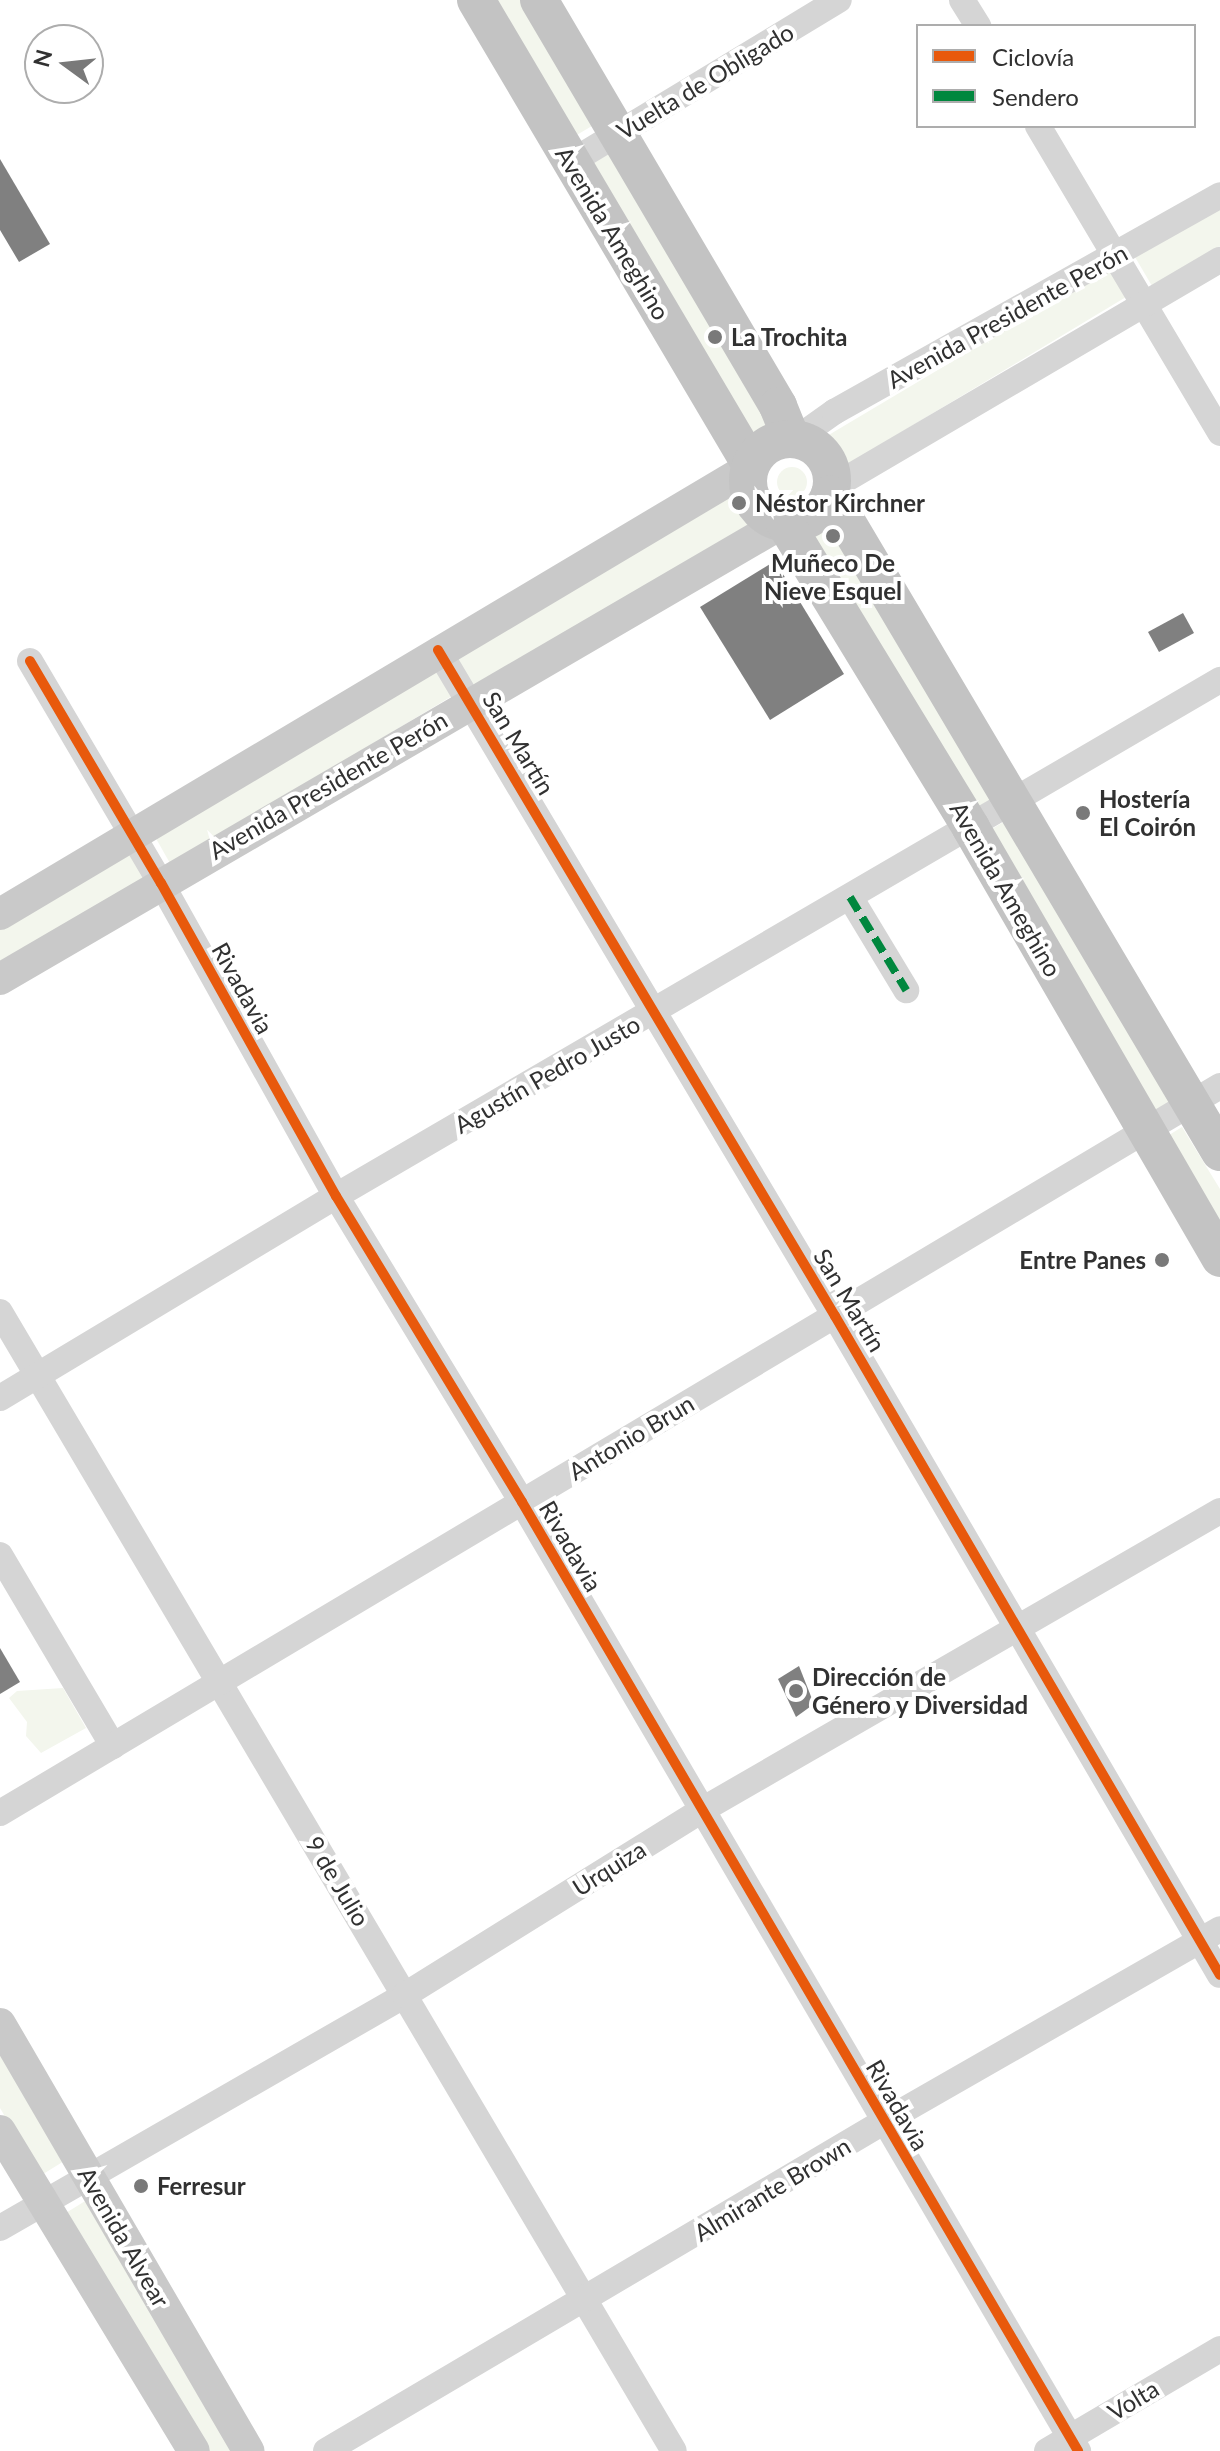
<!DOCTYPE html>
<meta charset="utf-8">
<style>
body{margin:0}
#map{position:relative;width:1220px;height:2451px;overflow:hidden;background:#fff;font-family:Lato,sans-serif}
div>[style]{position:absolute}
.green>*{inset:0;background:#f3f6ed}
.round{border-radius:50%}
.building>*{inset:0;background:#808080}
.minor>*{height:26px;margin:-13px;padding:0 13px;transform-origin:13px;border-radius:13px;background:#d5d5d5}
.major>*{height:32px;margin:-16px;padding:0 16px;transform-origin:16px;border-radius:16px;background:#c9c9c9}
.highway>*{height:38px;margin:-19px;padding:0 19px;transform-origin:19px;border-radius:19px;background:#c3c3c3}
.highway>.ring{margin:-19px;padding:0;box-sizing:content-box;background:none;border:38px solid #c3c3c3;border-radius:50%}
.quiet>*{height:8px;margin-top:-4px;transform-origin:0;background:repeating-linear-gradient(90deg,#00873e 0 16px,transparent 0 24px)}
.cycleway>*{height:10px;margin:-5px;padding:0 5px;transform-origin:5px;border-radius:5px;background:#e8590c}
.dots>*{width:22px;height:22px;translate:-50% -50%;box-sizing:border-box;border:4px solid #fff;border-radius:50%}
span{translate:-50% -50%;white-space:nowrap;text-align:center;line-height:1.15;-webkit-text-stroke:8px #fff;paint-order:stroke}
.street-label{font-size:24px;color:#313131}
.poi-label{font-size:24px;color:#313131;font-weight:700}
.left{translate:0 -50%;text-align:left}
.right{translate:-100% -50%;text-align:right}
.legend{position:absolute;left:916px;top:24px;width:280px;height:104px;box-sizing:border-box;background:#fff;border:2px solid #adadad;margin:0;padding:10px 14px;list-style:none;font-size:24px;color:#313131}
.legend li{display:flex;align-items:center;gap:16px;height:40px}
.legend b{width:40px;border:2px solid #adadad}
.north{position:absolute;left:24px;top:24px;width:80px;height:80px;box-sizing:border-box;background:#fff;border:2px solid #adadad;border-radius:50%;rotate:285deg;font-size:22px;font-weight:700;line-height:32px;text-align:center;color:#313131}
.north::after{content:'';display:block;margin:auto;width:28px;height:36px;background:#797979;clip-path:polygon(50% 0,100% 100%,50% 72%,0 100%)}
</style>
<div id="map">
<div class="green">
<i style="clip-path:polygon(493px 0,522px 0,597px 123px,575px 136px)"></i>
<i style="clip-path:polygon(608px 150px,777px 429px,756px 442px,587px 163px)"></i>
<i style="clip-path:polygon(1220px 206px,1220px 246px,1152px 286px,1135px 257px)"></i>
<i style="clip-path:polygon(1109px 268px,1126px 297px,845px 466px,827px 436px)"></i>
<i class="round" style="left:777px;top:467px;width:30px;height:30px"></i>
<i style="clip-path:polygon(738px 491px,756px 520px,474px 688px,457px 659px)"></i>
<i style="clip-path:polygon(830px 517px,999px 796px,977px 810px,808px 530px)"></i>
<i style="clip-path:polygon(435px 667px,452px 696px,171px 865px,154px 835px)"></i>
<i style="clip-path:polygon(1007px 820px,1176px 1099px,1154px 1112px,985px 833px)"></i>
<i style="clip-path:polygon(128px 850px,146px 879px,0 966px,0 927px)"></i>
<i style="clip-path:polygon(1182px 1127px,1220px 1189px,1220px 1238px,1161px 1140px)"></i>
<i style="clip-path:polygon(63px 1688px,86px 1728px,41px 1753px,26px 1736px,27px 1722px,9px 1698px,17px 1691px)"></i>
<i style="clip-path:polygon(0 2041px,69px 2158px,40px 2176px,0 2108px)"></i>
<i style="clip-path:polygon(90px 2198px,240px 2451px,200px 2451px,61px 2216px)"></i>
</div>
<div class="building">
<i style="clip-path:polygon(0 159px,50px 244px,19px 262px,0 230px)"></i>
<i style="clip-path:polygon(775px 561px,844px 674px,770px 720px,700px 607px)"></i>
<i style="clip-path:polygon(1183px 613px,1194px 633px,1159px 652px,1148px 632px)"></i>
<i style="clip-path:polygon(0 1648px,20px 1682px,0 1694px)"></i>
<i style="clip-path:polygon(799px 1666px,814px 1704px,796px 1717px,778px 1679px)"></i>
</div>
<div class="minor">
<i style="left:962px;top:0;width:31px;rotate:58deg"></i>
<i style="left:1038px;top:126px;width:357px;rotate:59.3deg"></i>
<i style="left:571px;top:162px;width:313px;rotate:-31.2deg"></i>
<i style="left:796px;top:439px;width:47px;rotate:-35.4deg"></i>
<i style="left:834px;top:412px;width:443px;rotate:-29.3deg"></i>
<i style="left:831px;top:488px;width:451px;rotate:-30.4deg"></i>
<i style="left:438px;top:650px;width:775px;rotate:59.2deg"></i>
<i style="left:835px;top:1316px;width:763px;rotate:59.71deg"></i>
<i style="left:30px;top:661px;width:258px;rotate:59.5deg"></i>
<i style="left:161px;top:883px;width:359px;rotate:60.8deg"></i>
<i style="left:336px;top:1196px;width:358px;rotate:58.7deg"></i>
<i style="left:522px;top:1502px;width:1100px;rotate:59.63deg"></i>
<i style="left:850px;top:897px;width:109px;rotate:58.9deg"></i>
<i style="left:0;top:1312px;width:1323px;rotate:59.39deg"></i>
<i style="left:0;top:1398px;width:392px;rotate:-31deg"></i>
<i style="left:336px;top:1196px;width:1024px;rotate:-30.27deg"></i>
<i style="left:0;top:1555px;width:222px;rotate:59.4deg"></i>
<i style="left:0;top:1813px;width:1420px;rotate:-30.79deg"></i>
<i style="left:0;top:2228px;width:467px;rotate:-29.9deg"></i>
<i style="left:405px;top:1995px;width:350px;rotate:-31.9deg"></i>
<i style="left:702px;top:1810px;width:598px;rotate:-29.99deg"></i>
<i style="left:326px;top:2451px;width:649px;rotate:-30.56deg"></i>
<i style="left:885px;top:2121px;width:386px;rotate:-29.8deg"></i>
<i style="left:1047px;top:2451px;width:201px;rotate:-30.5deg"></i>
</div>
<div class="major">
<i style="left:0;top:914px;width:872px;rotate:-30.77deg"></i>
<i style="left:0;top:979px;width:905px;rotate:-30.25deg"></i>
<i style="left:0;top:2024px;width:494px;rotate:59.8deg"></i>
<i style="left:0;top:2131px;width:374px;rotate:58.8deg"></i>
</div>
<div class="highway">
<i style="left:476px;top:0;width:540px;rotate:59.4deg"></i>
<i style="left:539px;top:0;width:471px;rotate:59.5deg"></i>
<i style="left:778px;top:406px;width:35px;rotate:68deg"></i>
<i class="ring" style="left:748px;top:439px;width:46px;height:46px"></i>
<i style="left:830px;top:494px;width:765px;rotate:59.34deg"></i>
<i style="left:785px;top:523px;width:357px;rotate:58.6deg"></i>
<i style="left:971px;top:828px;width:497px;rotate:59.9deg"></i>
</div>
<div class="quiet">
<i style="left:850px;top:897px;width:109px;rotate:58.9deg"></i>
</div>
<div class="cycleway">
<i style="left:438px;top:650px;width:775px;rotate:59.2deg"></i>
<i style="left:835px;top:1316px;width:763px;rotate:59.71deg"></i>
<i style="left:30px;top:661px;width:258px;rotate:59.5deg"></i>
<i style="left:161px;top:883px;width:359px;rotate:60.8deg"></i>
<i style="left:336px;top:1196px;width:358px;rotate:58.7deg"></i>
<i style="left:522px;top:1502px;width:1100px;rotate:59.63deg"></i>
</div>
<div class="dots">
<i style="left:715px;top:337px;background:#797979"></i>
<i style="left:739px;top:503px;background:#797979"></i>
<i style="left:833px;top:536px;background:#797979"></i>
<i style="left:1083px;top:813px;background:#797979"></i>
<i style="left:1162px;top:1260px;background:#797979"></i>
<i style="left:796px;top:1691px;background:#797979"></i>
<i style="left:141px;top:2186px;background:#797979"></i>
</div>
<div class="street-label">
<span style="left:705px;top:81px;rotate:-31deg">Vuelta de Obligado</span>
<span style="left:613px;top:233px;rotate:59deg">Avenida Ameghino</span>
<span style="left:1007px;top:316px;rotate:-29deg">Avenida Presidente Perón</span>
<span style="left:519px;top:743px;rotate:59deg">San Martín</span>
<span style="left:328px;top:785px;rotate:-30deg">Avenida Presidente Perón</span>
<span style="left:1006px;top:889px;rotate:60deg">Avenida Ameghino</span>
<span style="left:243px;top:988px;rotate:61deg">Rivadavia</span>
<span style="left:547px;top:1074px;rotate:-30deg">Agustín Pedro Justo</span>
<span style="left:850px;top:1300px;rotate:59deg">San Martín</span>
<span style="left:631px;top:1437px;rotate:-31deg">Antonio Brun</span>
<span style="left:571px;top:1546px;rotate:60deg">Rivadavia</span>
<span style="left:609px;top:1868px;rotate:-32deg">Urquiza</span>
<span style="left:338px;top:1881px;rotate:59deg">9 de Julio</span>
<span style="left:898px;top:2105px;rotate:60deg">Rivadavia</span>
<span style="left:772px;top:2189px;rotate:-31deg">Almirante Brown</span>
<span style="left:124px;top:2237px;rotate:60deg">Avenida Alvear</span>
<span style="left:1133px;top:2400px;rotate:-31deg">Volta</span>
</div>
<div class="poi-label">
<span class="left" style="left:731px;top:337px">La Trochita</span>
<span class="left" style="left:755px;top:503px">Néstor Kirchner</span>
<span style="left:833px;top:577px">Muñeco De<br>Nieve Esquel</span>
<span class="left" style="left:1099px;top:813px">Hostería<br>El Coirón</span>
<span class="right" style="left:1146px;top:1260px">Entre Panes</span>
<span class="left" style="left:812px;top:1691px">Dirección de<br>Género y Diversidad</span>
<span class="left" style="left:157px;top:2186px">Ferresur</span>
</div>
<ul class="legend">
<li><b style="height:10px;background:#e8590c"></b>Ciclovía</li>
<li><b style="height:10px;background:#00873e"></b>Sendero</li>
</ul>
<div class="north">N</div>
</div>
